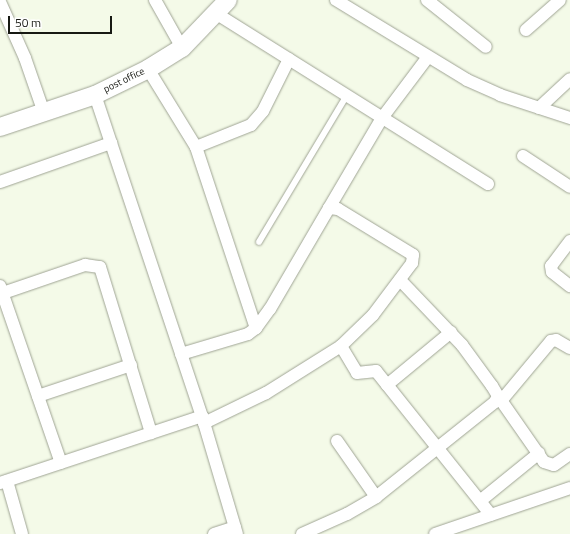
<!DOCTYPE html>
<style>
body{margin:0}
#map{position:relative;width:570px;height:534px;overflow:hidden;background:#f4fae8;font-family:"Titillium Web",sans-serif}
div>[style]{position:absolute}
.roads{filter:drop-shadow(0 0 1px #9fa494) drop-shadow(0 0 1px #9fa494)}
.lane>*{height:6px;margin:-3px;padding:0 3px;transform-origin:3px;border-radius:3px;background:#fff}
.street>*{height:12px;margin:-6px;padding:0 6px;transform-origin:6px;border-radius:6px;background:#fff}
.secondary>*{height:18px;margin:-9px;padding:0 9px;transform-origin:9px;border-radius:9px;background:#fff}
span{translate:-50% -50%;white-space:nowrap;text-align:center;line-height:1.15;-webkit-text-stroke:3px #fff;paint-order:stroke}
.street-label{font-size:10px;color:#171913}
.scale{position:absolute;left:8px;top:16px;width:104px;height:18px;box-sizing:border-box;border:2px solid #171913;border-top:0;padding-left:5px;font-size:12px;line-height:14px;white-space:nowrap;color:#171913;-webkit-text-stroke:3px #fff;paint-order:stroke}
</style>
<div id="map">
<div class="roads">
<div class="lane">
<i style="left:259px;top:242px;width:171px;rotate:-59.1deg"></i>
</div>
<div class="street">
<i style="left:155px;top:0;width:55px;rotate:60.6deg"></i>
<i style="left:336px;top:0;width:153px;rotate:31.4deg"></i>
<i style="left:467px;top:80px;width:36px;rotate:24deg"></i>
<i style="left:500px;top:95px;width:74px;rotate:18.2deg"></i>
<i style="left:427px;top:0;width:75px;rotate:38.5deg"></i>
<i style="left:0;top:2px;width:61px;rotate:65.9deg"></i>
<i style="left:25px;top:58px;width:58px;rotate:70.9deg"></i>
<i style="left:217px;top:14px;width:320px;rotate:32.1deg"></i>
<i style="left:526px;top:30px;width:45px;rotate:-41.4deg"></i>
<i style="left:148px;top:69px;width:92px;rotate:58.4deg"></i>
<i style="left:196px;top:147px;width:191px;rotate:71.7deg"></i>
<i style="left:95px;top:95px;width:338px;rotate:71.6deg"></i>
<i style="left:202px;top:416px;width:123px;rotate:73.5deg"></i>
<i style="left:539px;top:108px;width:42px;rotate:-43.1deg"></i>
<i style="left:196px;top:147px;width:59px;rotate:-21.8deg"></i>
<i style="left:251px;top:125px;width:18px;rotate:-49deg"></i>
<i style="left:263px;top:111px;width:58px;rotate:-63.4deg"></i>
<i style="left:523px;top:156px;width:56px;rotate:33.4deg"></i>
<i style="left:0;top:182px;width:118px;rotate:-19.4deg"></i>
<i style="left:329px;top:208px;width:104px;rotate:-59.5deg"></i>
<i style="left:382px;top:118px;width:75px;rotate:-53.1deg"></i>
<i style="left:570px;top:241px;width:31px;rotate:127deg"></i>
<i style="left:551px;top:266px;width:6px;rotate:81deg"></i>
<i style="left:552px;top:272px;width:23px;rotate:38deg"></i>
<i style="left:0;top:286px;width:187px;rotate:71deg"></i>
<i style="left:3px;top:293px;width:87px;rotate:-18.9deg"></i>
<i style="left:85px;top:265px;width:15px;rotate:8deg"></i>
<i style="left:100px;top:267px;width:174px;rotate:72.9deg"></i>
<i style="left:341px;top:346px;width:31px;rotate:59deg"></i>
<i style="left:357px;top:373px;width:19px;rotate:-6deg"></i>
<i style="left:376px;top:371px;width:184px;rotate:51.4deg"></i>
<i style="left:181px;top:354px;width:70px;rotate:-16.6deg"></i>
<i style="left:248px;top:334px;width:10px;rotate:-37deg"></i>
<i style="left:256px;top:328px;width:24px;rotate:-54deg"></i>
<i style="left:270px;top:309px;width:117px;rotate:-59.7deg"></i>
<i style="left:329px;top:208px;width:9px;rotate:6deg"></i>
<i style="left:338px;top:209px;width:88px;rotate:31.5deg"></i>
<i style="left:413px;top:255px;width:8px;rotate:97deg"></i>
<i style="left:412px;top:263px;width:65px;rotate:126.9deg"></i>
<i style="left:373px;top:315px;width:45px;rotate:135.9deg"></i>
<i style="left:341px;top:346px;width:89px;rotate:147.9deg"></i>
<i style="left:266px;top:393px;width:69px;rotate:154.2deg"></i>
<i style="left:387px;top:385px;width:83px;rotate:-39.6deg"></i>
<i style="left:38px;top:396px;width:98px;rotate:-18.4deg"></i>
<i style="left:498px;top:396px;width:80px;rotate:55.1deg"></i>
<i style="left:544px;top:462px;width:10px;rotate:17deg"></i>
<i style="left:554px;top:465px;width:19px;rotate:-35deg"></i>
<i style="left:501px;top:401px;width:78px;rotate:-50.2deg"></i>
<i style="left:551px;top:341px;width:5px;rotate:-11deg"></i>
<i style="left:556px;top:340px;width:16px;rotate:30deg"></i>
<i style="left:337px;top:441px;width:68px;rotate:55.1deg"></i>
<i style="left:7px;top:481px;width:55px;rotate:74.2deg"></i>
<i style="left:0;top:483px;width:213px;rotate:-18.3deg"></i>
<i style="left:480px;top:501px;width:76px;rotate:-39.1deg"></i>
<i style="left:214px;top:534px;width:22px;rotate:-18deg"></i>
<i style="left:302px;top:534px;width:49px;rotate:-24deg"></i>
<i style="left:347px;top:514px;width:34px;rotate:-30deg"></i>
<i style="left:376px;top:497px;width:152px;rotate:-38.6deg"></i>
<i style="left:495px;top:402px;width:7px;rotate:-63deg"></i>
<i style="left:498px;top:396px;width:12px;rotate:-121deg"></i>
<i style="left:492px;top:386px;width:51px;rotate:-126.2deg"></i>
<i style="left:462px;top:345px;width:90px;rotate:-133.6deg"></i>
<i style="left:435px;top:534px;width:143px;rotate:-18.8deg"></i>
</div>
<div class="secondary">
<i style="left:0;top:127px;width:100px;rotate:-18.6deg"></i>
<i style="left:95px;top:95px;width:59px;rotate:-26.1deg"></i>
<i style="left:148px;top:69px;width:40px;rotate:-32deg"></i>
<i style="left:182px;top:48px;width:66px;rotate:-46.2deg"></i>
</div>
</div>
<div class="street-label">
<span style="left:124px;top:80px;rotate:-26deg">post office</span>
</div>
<div class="scale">50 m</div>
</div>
